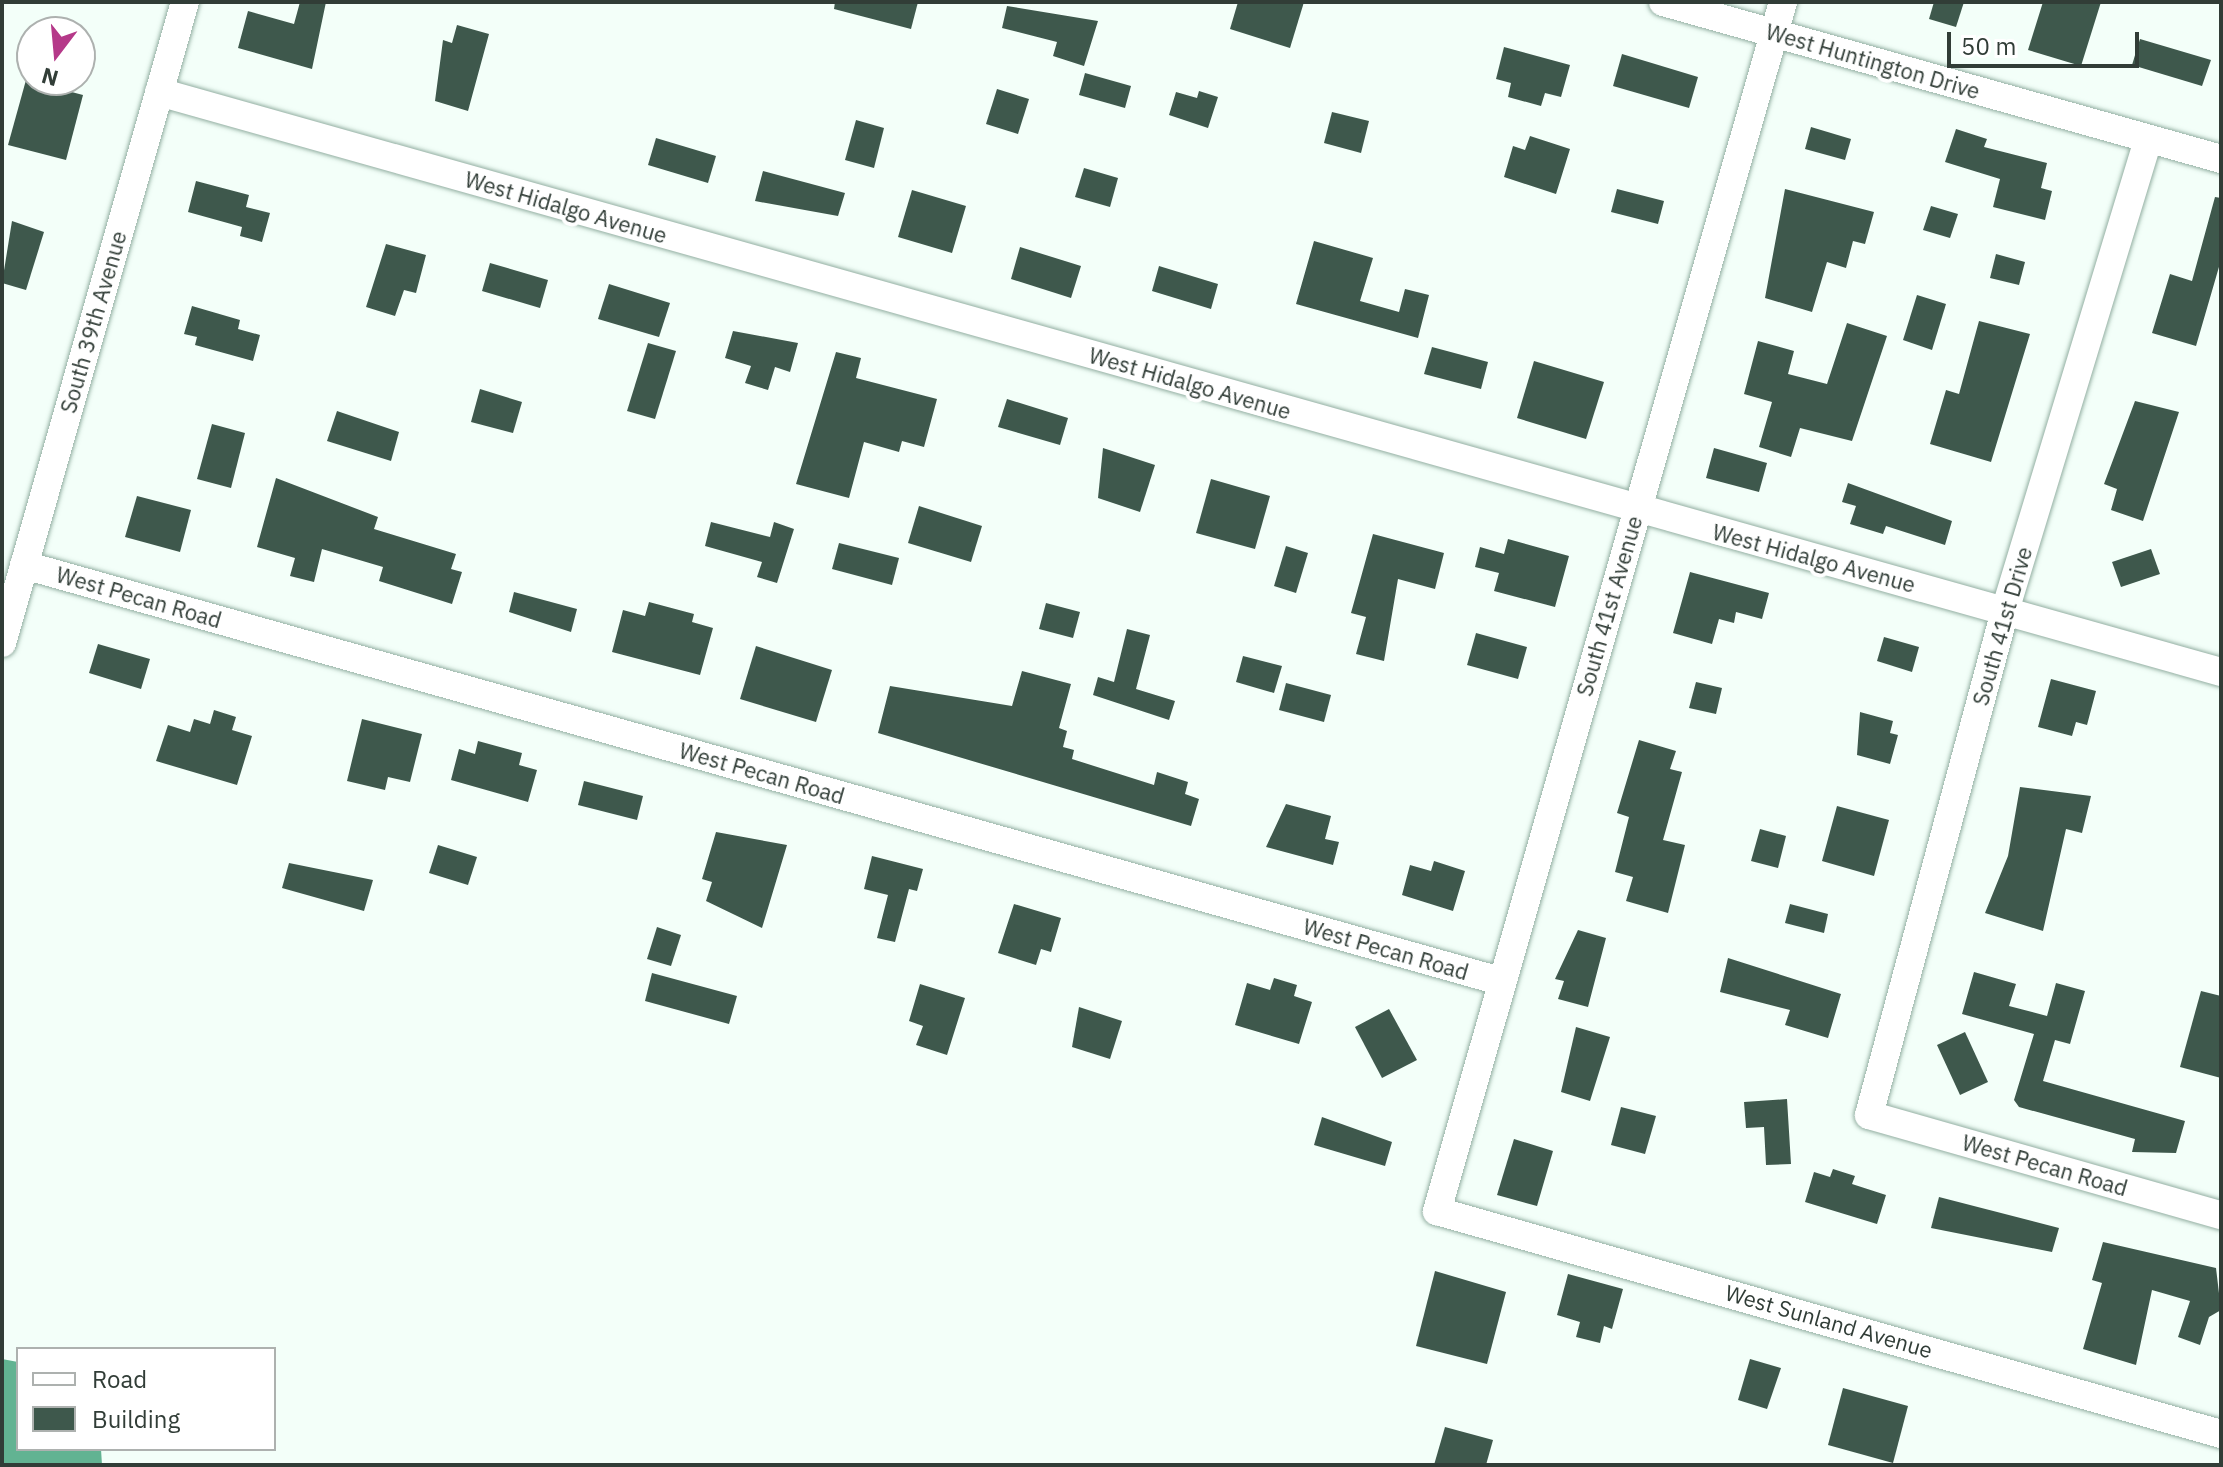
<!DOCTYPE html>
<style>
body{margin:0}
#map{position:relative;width:2223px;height:1467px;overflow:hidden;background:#f3fff9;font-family:"IBM Plex Sans",sans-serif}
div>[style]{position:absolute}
.water>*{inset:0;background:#62b392}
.building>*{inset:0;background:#3e584c}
.roads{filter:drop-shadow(0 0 2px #93afa2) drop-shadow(0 0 2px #93afa2)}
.minor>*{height:28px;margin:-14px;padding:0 14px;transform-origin:14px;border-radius:14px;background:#fff}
span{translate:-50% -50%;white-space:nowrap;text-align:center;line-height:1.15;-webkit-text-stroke:8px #fff;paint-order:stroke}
.street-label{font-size:22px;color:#313d37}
.frame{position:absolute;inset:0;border:4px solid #313d37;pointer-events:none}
.legend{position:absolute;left:16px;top:1347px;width:260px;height:104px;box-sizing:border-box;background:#fff;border:2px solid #adb1af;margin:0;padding:10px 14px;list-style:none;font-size:24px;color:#313d37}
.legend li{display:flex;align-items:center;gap:16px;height:40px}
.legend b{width:40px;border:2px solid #adb1af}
.north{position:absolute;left:16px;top:16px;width:80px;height:80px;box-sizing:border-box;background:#fff;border:2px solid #adb1af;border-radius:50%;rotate:196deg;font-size:22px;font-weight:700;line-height:32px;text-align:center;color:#313d37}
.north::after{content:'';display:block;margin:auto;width:28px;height:36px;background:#b53989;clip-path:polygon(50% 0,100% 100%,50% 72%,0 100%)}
.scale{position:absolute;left:1947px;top:32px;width:192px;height:36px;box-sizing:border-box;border:4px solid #313d37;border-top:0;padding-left:10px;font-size:24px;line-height:28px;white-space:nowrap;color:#313d37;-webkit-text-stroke:6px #fff;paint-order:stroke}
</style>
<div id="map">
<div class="water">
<i style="clip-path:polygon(2px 1359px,18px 1362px,18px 1449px,101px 1449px,102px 1465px,2px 1465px)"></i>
</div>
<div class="building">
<i style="clip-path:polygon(300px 2px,326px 2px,312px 69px,238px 48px,248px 11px,294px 24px)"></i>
<i style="clip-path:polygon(835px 2px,918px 2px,911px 29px,834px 9px)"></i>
<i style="clip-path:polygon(1238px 2px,1304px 2px,1290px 48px,1230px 29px)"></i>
<i style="clip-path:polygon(1934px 2px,1964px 2px,1956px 27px,1929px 19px)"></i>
<i style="clip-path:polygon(2043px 2px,2101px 2px,2081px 66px,2028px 50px)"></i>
<i style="clip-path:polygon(1007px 6px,1098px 21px,1084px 66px,1053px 56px,1057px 42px,1002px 28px)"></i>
<i style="clip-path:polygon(457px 25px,489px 34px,468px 111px,435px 101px,443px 40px,452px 43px)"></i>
<i style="clip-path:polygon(2140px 39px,2211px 60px,2202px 86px,2132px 65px)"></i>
<i style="clip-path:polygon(1504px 47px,1570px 65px,1561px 97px,1545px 93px,1541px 106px,1508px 97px,1511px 83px,1496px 79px)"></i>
<i style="clip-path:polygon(1622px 54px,1698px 77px,1689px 108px,1613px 86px)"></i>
<i style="clip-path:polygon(1085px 73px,1131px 86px,1125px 108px,1079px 95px)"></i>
<i style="clip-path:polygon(26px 80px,83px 95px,66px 160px,8px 145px)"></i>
<i style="clip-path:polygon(997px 89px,1029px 99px,1018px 134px,986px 124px)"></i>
<i style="clip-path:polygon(1199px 91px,1218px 97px,1208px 128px,1169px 115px,1176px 92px,1197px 98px)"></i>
<i style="clip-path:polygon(1332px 112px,1369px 121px,1361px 153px,1324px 143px)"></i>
<i style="clip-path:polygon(856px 120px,884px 128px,874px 168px,845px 160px)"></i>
<i style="clip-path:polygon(1811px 127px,1851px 139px,1845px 160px,1805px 149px)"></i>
<i style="clip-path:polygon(1956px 129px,1987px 139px,1984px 147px,2047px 163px,2041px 188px,2052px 191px,2045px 220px,1993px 207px,2000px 179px,1945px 162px)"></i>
<i style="clip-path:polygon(1530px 136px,1570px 149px,1556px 194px,1504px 177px,1513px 146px,1525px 150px)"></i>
<i style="clip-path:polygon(656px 138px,716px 156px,708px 183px,648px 165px)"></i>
<i style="clip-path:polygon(1084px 168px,1118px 178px,1110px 207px,1075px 197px)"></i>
<i style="clip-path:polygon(763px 171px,845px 193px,838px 216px,755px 201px)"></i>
<i style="clip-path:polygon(196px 181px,249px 195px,246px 207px,270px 213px,262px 242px,240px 236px,242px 227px,188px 212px)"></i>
<i style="clip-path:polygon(1617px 189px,1664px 201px,1658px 224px,1611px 212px)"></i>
<i style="clip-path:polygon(1785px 189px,1874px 212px,1865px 244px,1853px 241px,1846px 268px,1827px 262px,1812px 312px,1765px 298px)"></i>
<i style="clip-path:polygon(912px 190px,966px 206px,952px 253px,898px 237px)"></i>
<i style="clip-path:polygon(2215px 197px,2221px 198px,2221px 260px,2196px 346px,2152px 333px,2170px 274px,2192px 281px)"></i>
<i style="clip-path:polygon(1931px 206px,1958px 214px,1950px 238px,1923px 230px)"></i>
<i style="clip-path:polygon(12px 221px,44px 232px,26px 290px,2px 283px)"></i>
<i style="clip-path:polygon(1314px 241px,1373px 258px,1360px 301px,1399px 312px,1405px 289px,1429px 295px,1418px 338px,1296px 304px)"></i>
<i style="clip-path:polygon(386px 244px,426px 255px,416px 293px,404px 290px,395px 316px,366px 307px)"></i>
<i style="clip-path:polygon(1020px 247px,1081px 266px,1071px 298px,1011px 279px)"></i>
<i style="clip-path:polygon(1996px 254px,2025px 262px,2019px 285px,1990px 278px)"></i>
<i style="clip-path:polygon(490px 263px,548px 280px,540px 308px,482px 291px)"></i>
<i style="clip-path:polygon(1159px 266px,1218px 284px,1211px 309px,1152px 291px)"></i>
<i style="clip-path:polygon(609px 284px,670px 303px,659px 337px,598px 319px)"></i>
<i style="clip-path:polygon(1917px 295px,1946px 304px,1932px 350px,1903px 340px)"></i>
<i style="clip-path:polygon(192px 306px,240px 320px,238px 329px,260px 335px,253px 361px,195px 345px,197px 337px,184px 334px)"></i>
<i style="clip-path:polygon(1979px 321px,2030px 334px,1991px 462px,1930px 444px,1946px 390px,1959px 394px)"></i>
<i style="clip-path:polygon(1847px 323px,1887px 336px,1852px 441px,1800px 428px,1791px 457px,1759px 447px,1772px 402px,1744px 394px,1758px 341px,1794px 351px,1788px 374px,1827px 384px)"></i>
<i style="clip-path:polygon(733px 331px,798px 343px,790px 372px,775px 367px,768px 390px,745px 383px,751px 366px,725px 358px)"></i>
<i style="clip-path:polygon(648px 343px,676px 351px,655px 419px,627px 411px)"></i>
<i style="clip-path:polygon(1432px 347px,1488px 362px,1481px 389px,1424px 374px)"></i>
<i style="clip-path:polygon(836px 352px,861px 358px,856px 378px,937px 399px,924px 447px,902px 441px,899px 452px,864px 442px,849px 498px,796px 484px)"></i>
<i style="clip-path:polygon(1534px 361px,1604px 382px,1586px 439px,1517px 418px)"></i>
<i style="clip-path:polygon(480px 389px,522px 402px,513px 433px,471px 422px)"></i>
<i style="clip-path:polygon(1007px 399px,1068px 418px,1060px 445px,998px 427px)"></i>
<i style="clip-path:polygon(2135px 401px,2179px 412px,2143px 521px,2111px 510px,2117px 489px,2104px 484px)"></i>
<i style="clip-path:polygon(337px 411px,399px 432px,391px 461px,327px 441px)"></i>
<i style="clip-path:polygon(212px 424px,245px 433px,231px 488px,197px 479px)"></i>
<i style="clip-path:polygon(1103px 448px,1155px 465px,1140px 512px,1098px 498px)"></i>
<i style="clip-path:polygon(1714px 448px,1767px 463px,1759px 492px,1706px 478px)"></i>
<i style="clip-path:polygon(276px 478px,378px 517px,374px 529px,456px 554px,451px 569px,462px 572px,452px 604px,379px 581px,383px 567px,322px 549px,314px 582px,290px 576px,295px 558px,257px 547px)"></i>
<i style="clip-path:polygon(1211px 479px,1270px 496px,1255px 549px,1196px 533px)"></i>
<i style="clip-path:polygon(1848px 483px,1952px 521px,1945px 545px,1886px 526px,1883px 534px,1850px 524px,1856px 506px,1842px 502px)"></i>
<i style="clip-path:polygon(137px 496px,191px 510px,180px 552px,125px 537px)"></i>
<i style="clip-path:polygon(919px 506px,982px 526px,971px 562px,908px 543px)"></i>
<i style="clip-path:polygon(711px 522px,770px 537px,774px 522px,794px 529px,777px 583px,757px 577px,762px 562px,705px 546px)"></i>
<i style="clip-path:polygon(1373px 534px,1444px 553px,1435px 589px,1398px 579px,1384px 661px,1356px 654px,1366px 617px,1351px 613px)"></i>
<i style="clip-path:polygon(1508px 539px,1569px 556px,1555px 607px,1494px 591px,1499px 573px,1475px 567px,1480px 547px,1504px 554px)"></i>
<i style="clip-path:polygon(839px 543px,899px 558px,892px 585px,832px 569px)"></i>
<i style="clip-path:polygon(1286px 546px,1308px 553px,1296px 593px,1274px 586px)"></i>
<i style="clip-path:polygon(2151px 549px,2160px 574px,2121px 587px,2112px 562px)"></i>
<i style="clip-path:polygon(1690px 572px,1769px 593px,1762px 619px,1736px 612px,1734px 623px,1719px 619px,1712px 644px,1673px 633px)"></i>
<i style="clip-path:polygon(514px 592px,577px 609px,571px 632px,509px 612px)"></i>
<i style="clip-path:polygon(649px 602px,694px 614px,692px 622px,713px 628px,700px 675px,612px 652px,623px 610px,645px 616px)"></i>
<i style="clip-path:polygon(1046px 603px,1080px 612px,1073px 638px,1039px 629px)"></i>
<i style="clip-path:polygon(1127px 629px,1150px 635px,1136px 689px,1175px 701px,1169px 720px,1093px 695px,1098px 677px,1114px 682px)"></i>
<i style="clip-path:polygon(1476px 633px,1527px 647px,1518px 679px,1467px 665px)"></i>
<i style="clip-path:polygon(1884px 637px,1919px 647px,1912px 672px,1877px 661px)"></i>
<i style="clip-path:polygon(98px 644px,150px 659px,141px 689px,89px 673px)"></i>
<i style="clip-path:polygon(756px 646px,832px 670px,816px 722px,740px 699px)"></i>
<i style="clip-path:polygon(1243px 656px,1282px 666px,1274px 693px,1236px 682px)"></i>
<i style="clip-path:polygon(1022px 671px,1071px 684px,1059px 728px,1067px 731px,1063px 747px,1074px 750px,1072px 759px,1154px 785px,1157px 772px,1188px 782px,1185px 794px,1199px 799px,1191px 826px,878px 733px,890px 686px,1012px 706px)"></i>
<i style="clip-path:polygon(2051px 679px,2096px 691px,2087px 725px,2076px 722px,2072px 736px,2038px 727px)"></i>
<i style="clip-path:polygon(1696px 682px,1722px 688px,1716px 714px,1689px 708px)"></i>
<i style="clip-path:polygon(1286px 683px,1331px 695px,1324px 722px,1279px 710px)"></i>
<i style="clip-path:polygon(214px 710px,236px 717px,232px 730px,252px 736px,237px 785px,156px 761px,168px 725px,190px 732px,194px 719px,210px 724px)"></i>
<i style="clip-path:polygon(1860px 712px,1893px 721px,1890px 733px,1898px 735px,1890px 764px,1857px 755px)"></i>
<i style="clip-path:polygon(362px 719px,422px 734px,410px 782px,388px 777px,385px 790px,347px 781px)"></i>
<i style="clip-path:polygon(1639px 740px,1676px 751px,1670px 769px,1682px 772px,1663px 840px,1685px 845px,1668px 913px,1626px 901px,1633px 877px,1615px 872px,1629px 817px,1617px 813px)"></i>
<i style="clip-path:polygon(478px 741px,522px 753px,519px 765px,537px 770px,528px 802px,451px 780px,459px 749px,475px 754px)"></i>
<i style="clip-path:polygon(584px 781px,643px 796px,637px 820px,578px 805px)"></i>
<i style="clip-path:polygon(2020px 787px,2091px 796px,2082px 833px,2066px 829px,2043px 931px,1985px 913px,2008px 856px)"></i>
<i style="clip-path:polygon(1286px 804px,1331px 816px,1325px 839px,1339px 842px,1333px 865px,1266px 847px)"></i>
<i style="clip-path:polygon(1837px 806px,1889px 820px,1874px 876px,1822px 861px)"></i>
<i style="clip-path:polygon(1760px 829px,1786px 836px,1778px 868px,1751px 861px)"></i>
<i style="clip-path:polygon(716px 832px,787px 845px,762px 928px,706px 901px,712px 882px,702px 879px)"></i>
<i style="clip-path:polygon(438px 845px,477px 857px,468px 885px,429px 873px)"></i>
<i style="clip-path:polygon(872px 856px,923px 869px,917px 891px,909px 889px,895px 942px,877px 938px,888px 895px,864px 889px)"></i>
<i style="clip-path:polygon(1434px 861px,1465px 871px,1453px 911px,1402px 895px,1410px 865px,1431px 871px)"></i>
<i style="clip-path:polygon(289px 863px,373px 880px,364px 911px,282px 888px)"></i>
<i style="clip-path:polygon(1014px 904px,1061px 918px,1051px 952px,1041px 949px,1036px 965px,998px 953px)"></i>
<i style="clip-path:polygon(1790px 904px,1828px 914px,1824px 933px,1785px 923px)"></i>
<i style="clip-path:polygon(657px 927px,681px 935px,671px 966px,647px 959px)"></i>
<i style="clip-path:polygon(1578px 930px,1606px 938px,1588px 1007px,1558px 999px,1564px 981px,1555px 979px)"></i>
<i style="clip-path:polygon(1728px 958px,1841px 994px,1828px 1038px,1785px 1025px,1790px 1010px,1720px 992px)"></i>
<i style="clip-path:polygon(1974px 972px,2016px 984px,2009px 1006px,2047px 1016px,2056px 983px,2085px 991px,2070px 1044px,2055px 1040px,2043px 1081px,2185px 1121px,2176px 1153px,2132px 1152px,2135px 1139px,2019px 1107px,2014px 1100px,2034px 1034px,1962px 1014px)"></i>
<i style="clip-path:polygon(652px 973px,737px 996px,729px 1024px,645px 1001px)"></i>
<i style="clip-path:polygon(1274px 978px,1297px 985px,1294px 996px,1312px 1002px,1299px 1044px,1235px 1025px,1247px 983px,1270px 990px)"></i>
<i style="clip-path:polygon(920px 984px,965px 998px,947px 1055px,916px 1045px,923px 1026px,909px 1021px)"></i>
<i style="clip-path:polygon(2201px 991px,2221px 996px,2221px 1078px,2180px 1067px)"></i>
<i style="clip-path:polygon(1079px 1007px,1122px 1021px,1110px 1059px,1072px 1047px)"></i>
<i style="clip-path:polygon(1389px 1009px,1417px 1060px,1382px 1078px,1355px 1027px)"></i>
<i style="clip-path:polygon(1576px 1027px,1610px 1037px,1590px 1101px,1561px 1092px)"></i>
<i style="clip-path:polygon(1965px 1032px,1988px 1082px,1960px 1095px,1937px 1045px)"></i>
<i style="clip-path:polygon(1787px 1099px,1791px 1164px,1766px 1165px,1764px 1127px,1746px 1128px,1744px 1102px)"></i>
<i style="clip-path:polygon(1621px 1107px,1656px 1116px,1645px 1154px,1611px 1145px)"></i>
<i style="clip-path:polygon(1322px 1117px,1392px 1142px,1385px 1166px,1314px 1145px)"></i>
<i style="clip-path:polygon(1514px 1139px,1553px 1151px,1537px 1206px,1497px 1195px)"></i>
<i style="clip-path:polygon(1833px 1169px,1855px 1176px,1852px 1184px,1886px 1195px,1877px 1224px,1805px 1202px,1814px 1172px,1830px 1177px)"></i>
<i style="clip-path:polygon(1939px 1197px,2059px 1228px,2052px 1252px,1931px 1228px)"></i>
<i style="clip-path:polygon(2103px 1242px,2216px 1268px,2221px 1310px,2209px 1317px,2200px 1345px,2178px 1337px,2190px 1301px,2152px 1290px,2136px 1365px,2083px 1349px,2102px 1283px,2092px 1280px)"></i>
<i style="clip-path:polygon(1435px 1271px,1506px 1292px,1487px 1364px,1416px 1346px)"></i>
<i style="clip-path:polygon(1568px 1274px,1623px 1289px,1612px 1329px,1604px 1326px,1600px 1343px,1576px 1337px,1580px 1322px,1557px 1315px)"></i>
<i style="clip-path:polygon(1750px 1359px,1781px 1368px,1767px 1409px,1738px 1400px)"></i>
<i style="clip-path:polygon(1843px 1388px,1908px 1406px,1893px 1463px,1828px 1445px)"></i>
<i style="clip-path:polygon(1445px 1427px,1493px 1440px,1486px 1465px,1434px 1465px)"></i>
</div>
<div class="roads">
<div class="minor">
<i style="left:1663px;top:2px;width:580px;rotate:15.71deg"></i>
<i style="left:1783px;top:2px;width:1258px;rotate:105.97deg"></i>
<i style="left:1437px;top:1211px;width:815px;rotate:15.88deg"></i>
<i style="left:159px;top:92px;width:2142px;rotate:15.71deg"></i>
<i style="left:2148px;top:140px;width:492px;rotate:106.9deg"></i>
<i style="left:2005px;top:611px;width:522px;rotate:105.1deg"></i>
<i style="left:1869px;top:1115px;width:366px;rotate:15.9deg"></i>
<i style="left:24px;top:565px;width:1534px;rotate:15.74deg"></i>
<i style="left:2px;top:643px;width:667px;rotate:-74.07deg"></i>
</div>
</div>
<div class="street-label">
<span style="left:1873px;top:61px;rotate:16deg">West Huntington Drive</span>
<span style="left:566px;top:207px;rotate:16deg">West Hidalgo Avenue</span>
<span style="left:93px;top:322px;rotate:-74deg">South 39th Avenue</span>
<span style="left:1190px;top:383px;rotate:16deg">West Hidalgo Avenue</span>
<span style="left:1814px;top:558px;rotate:15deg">West Hidalgo Avenue</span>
<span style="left:139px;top:597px;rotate:16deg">West Pecan Road</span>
<span style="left:1609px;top:606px;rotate:-74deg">South 41st Avenue</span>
<span style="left:2002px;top:626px;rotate:-74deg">South 41st Drive</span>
<span style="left:762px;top:773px;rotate:16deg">West Pecan Road</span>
<span style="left:1386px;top:949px;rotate:16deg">West Pecan Road</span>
<span style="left:2045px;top:1165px;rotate:16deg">West Pecan Road</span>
<span style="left:1829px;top:1321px;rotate:16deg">West Sunland Avenue</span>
</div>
<div class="frame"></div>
<ul class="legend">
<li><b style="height:10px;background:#fff"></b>Road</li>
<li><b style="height:22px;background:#3e584c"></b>Building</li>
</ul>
<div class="north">N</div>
<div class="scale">50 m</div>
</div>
